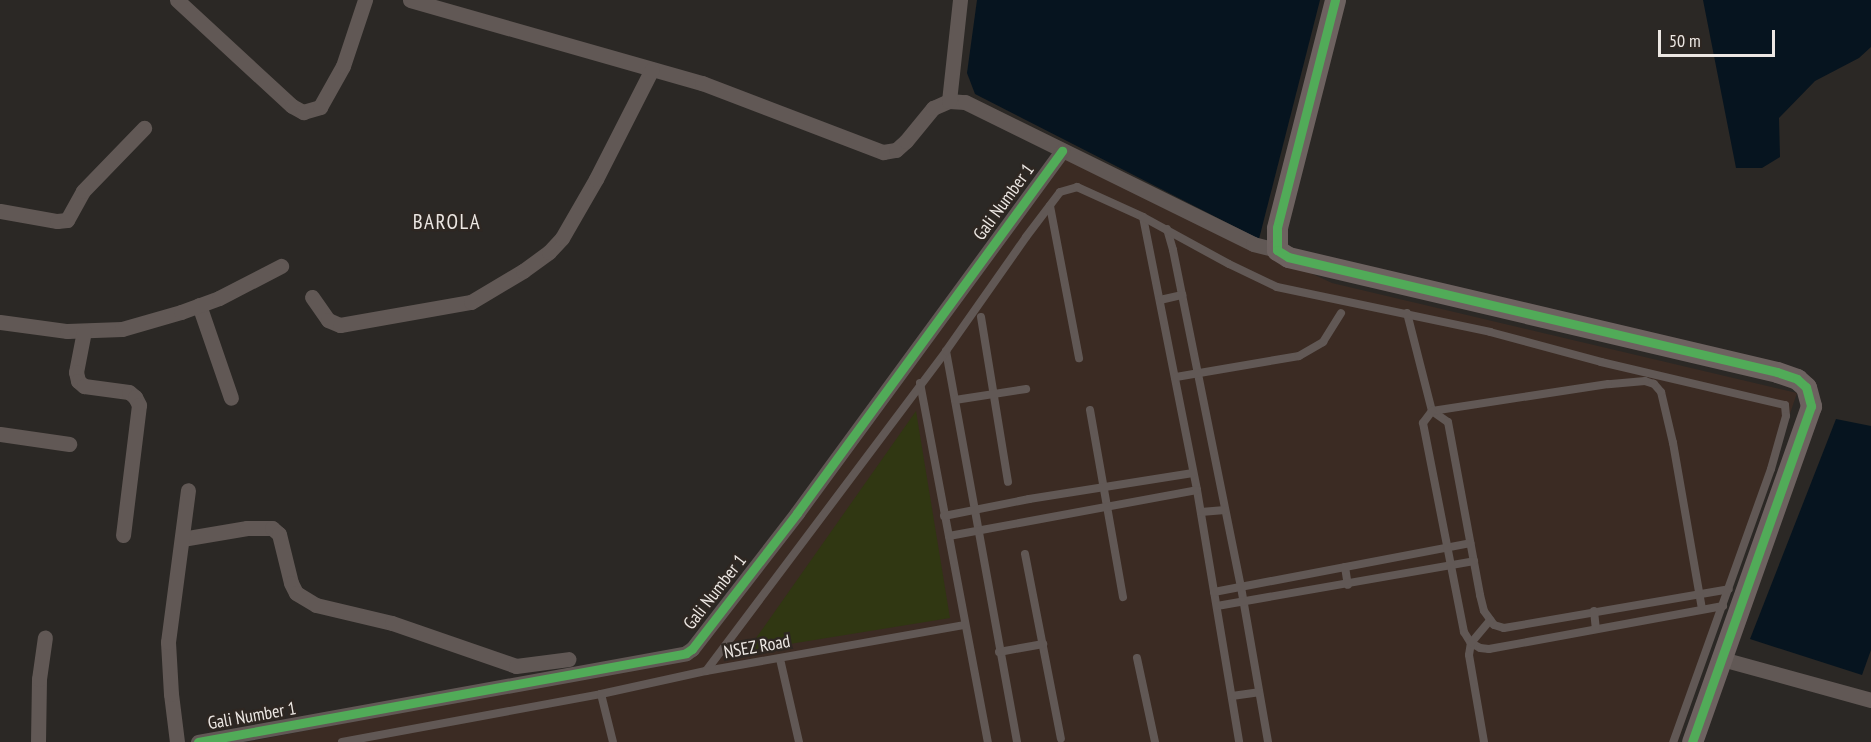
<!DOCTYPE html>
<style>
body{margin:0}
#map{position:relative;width:1871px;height:742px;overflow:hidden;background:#2b2825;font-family:"PT Sans Narrow",sans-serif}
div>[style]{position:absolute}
.industrial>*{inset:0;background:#3b2b23}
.green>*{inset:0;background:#303712}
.water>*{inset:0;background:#06141f}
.lane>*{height:8px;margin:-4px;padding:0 4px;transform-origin:4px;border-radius:4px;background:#615855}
.street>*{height:15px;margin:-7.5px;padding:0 7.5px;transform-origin:7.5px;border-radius:7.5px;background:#615855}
.secondary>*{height:21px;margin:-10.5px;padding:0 10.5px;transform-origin:10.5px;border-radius:10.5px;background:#6d6260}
.cycleway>*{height:9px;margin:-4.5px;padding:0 4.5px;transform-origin:4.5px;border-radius:4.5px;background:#51ab58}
span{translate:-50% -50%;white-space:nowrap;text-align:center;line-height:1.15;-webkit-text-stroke:5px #2e2722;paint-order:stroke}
.street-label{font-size:18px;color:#ece7e3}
.quarter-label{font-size:21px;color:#ece7e3;letter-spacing:1.5px}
.scale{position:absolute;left:1658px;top:30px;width:117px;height:27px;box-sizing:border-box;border:3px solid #ece7e3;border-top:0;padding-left:8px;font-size:18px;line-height:21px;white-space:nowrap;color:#ece7e3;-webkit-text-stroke:4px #2e2722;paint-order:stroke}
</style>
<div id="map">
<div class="industrial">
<i style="clip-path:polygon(1058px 155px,1332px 283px,1797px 393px,1678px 742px,247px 742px,694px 655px)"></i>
</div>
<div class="green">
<i style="clip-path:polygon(916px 411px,950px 618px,747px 651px)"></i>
</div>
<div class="water">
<i style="clip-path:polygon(977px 0,1320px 0,1259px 239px,975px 94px,967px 73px)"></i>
<i style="clip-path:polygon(1703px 0,1871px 0,1871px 47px,1859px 58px,1815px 81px,1779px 118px,1780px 157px,1762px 168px,1736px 168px)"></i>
<i style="clip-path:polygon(1836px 419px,1871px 426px,1871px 650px,1862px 675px,1750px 639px)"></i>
</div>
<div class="lane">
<i style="left:1050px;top:206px;width:155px;rotate:79.2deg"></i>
<i style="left:1143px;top:217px;width:278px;rotate:78.8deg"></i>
<i style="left:1197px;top:490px;width:255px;rotate:80.5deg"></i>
<i style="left:1167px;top:229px;width:22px;rotate:74deg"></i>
<i style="left:1173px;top:250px;width:344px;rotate:78.6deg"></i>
<i style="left:1241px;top:587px;width:157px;rotate:80.1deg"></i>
<i style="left:1160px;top:300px;width:23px;rotate:-13deg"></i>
<i style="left:1407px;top:313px;width:101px;rotate:75.7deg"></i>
<i style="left:1432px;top:411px;width:19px;rotate:35deg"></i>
<i style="left:1448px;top:422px;width:176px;rotate:79.5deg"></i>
<i style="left:1480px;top:595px;width:16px;rotate:76deg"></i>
<i style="left:1484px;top:611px;width:17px;rotate:54deg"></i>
<i style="left:1494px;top:625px;width:10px;rotate:17deg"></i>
<i style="left:1504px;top:628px;width:228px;rotate:-9.8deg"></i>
<i style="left:981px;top:317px;width:167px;rotate:80.7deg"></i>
<i style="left:946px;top:351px;width:397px;rotate:79.7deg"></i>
<i style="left:1176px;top:377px;width:125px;rotate:-9.7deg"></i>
<i style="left:1299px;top:356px;width:28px;rotate:-30deg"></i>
<i style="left:1323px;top:342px;width:34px;rotate:-58deg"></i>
<i style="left:920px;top:383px;width:365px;rotate:79.3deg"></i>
<i style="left:955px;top:400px;width:72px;rotate:-8.8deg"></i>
<i style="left:1090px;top:410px;width:190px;rotate:80deg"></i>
<i style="left:1201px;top:512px;width:24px;rotate:-5deg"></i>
<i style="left:944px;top:516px;width:87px;rotate:-11.3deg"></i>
<i style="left:1029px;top:499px;width:166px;rotate:-9deg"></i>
<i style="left:949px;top:536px;width:252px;rotate:-10.5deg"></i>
<i style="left:1025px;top:554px;width:188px;rotate:79deg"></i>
<i style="left:1345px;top:567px;width:18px;rotate:81deg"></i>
<i style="left:1214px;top:592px;width:261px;rotate:-10.8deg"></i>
<i style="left:1217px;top:606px;width:261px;rotate:-9.9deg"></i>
<i style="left:1702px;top:609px;width:169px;rotate:-99.9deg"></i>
<i style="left:1673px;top:443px;width:52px;rotate:-103.2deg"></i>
<i style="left:1661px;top:392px;width:11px;rotate:-131deg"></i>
<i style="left:1654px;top:384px;width:9px;rotate:-162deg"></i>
<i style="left:1645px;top:381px;width:37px;rotate:175deg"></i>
<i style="left:1608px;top:384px;width:178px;rotate:171.3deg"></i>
<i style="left:1432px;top:411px;width:15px;rotate:127deg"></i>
<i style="left:1423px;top:423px;width:213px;rotate:78.9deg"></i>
<i style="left:1464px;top:632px;width:13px;rotate:58deg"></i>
<i style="left:1471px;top:643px;width:10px;rotate:29deg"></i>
<i style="left:1480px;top:648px;width:9px;rotate:6deg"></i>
<i style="left:1489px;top:649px;width:238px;rotate:-10.4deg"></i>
<i style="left:1594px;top:611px;width:18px;rotate:84deg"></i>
<i style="left:999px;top:652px;width:45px;rotate:-10.3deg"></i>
<i style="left:1137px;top:658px;width:86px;rotate:77.9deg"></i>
<i style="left:780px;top:659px;width:85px;rotate:77.1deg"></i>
<i style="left:706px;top:671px;width:400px;rotate:-53.1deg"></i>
<i style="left:946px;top:351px;width:139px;rotate:-54.9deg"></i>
<i style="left:1026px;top:237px;width:56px;rotate:-52.9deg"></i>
<i style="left:1060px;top:192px;width:18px;rotate:-16deg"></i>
<i style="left:1077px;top:187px;width:72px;rotate:24.4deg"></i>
<i style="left:1143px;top:217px;width:98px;rotate:28.7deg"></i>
<i style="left:1229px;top:264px;width:53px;rotate:25.6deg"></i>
<i style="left:1277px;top:287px;width:218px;rotate:11.9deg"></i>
<i style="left:1490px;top:332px;width:115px;rotate:15.1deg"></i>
<i style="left:1601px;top:362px;width:189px;rotate:13.2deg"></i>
<i style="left:1785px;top:405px;width:11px;rotate:85deg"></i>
<i style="left:1786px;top:416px;width:55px;rotate:105.8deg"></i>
<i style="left:1771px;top:469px;width:290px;rotate:109.7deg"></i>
<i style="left:601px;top:694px;width:49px;rotate:76deg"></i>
<i style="left:1232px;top:696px;width:27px;rotate:-8deg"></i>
<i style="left:342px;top:742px;width:263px;rotate:-10.5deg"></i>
<i style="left:601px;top:694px;width:107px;rotate:-12.4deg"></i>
<i style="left:706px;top:671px;width:263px;rotate:-10.1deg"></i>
<i style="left:1484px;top:742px;width:88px;rotate:-99.8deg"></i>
<i style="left:1469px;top:655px;width:12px;rotate:-81deg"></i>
<i style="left:1471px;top:643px;width:30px;rotate:-50deg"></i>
</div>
<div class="street">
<i style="left:177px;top:0;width:156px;rotate:42.7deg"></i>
<i style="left:292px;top:106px;width:13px;rotate:29deg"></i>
<i style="left:303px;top:112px;width:18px;rotate:-16deg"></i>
<i style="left:320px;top:107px;width:47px;rotate:-60.7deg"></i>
<i style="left:343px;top:66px;width:70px;rotate:-71.6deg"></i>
<i style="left:410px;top:0;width:304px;rotate:15.9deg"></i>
<i style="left:702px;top:83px;width:194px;rotate:20.9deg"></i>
<i style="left:883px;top:152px;width:13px;rotate:-9deg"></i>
<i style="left:896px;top:150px;width:13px;rotate:-42deg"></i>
<i style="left:906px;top:141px;width:43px;rotate:-50.7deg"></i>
<i style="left:933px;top:108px;width:17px;rotate:-24deg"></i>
<i style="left:949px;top:101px;width:16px;rotate:4deg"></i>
<i style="left:965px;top:102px;width:321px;rotate:26.2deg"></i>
<i style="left:1253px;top:244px;width:25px;rotate:14deg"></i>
<i style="left:949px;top:101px;width:102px;rotate:-83.8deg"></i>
<i style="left:0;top:211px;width:58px;rotate:10deg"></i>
<i style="left:57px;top:221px;width:10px;rotate:-6deg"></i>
<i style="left:67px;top:220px;width:33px;rotate:-61deg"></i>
<i style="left:83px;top:191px;width:88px;rotate:-45.9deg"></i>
<i style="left:312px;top:297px;width:28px;rotate:55deg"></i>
<i style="left:328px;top:320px;width:13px;rotate:23deg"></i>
<i style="left:340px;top:325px;width:133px;rotate:-10deg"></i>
<i style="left:471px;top:302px;width:61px;rotate:-30.8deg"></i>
<i style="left:523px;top:271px;width:32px;rotate:-36deg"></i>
<i style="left:549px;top:252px;width:19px;rotate:-47deg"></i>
<i style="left:562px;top:238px;width:68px;rotate:-60deg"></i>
<i style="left:596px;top:179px;width:123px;rotate:-63deg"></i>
<i style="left:199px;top:305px;width:98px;rotate:71deg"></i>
<i style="left:0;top:322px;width:68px;rotate:7.7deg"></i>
<i style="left:67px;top:331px;width:55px;rotate:-2.1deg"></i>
<i style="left:122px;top:329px;width:61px;rotate:-16.1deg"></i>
<i style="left:181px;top:312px;width:40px;rotate:-20.2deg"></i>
<i style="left:219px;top:298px;width:70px;rotate:-27.3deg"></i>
<i style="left:84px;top:331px;width:42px;rotate:101deg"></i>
<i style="left:76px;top:372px;width:9px;rotate:77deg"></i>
<i style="left:78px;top:381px;width:8px;rotate:40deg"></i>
<i style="left:84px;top:386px;width:45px;rotate:7.6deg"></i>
<i style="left:129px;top:392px;width:8px;rotate:40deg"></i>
<i style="left:135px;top:397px;width:9px;rotate:63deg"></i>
<i style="left:139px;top:405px;width:131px;rotate:97deg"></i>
<i style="left:0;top:434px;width:70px;rotate:8.2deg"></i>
<i style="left:182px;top:539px;width:66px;rotate:-9.6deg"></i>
<i style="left:247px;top:528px;width:25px"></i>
<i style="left:272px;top:528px;width:9px;rotate:41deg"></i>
<i style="left:279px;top:534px;width:50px;rotate:76.2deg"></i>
<i style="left:291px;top:583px;width:11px;rotate:63deg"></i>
<i style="left:296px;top:593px;width:23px;rotate:31deg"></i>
<i style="left:316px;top:605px;width:78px;rotate:13.3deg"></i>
<i style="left:392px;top:623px;width:131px;rotate:19.1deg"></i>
<i style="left:516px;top:666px;width:53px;rotate:-7.5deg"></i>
<i style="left:1722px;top:659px;width:155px;rotate:15.4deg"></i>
<i style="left:38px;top:742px;width:63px;rotate:-89.1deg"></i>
<i style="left:39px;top:679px;width:42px;rotate:-81.9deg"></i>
<i style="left:177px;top:742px;width:48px;rotate:-97.1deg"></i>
<i style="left:171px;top:694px;width:52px;rotate:-93.3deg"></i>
<i style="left:168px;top:642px;width:153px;rotate:-82.5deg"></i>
<i style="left:198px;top:742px;width:496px;rotate:-10.3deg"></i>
<i style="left:686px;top:653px;width:7px;rotate:-34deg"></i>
<i style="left:692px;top:649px;width:172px;rotate:-52.3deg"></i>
<i style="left:797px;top:513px;width:449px;rotate:-53.8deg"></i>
</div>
<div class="secondary">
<i style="left:1335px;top:0;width:235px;rotate:104.3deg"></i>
<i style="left:1277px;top:228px;width:22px;rotate:90deg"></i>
<i style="left:1277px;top:250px;width:13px;rotate:32deg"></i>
<i style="left:1288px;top:257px;width:502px;rotate:13.23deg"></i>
<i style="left:1777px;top:372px;width:21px;rotate:19deg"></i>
<i style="left:1797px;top:379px;width:12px;rotate:42deg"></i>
<i style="left:1806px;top:387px;width:20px;rotate:75deg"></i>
<i style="left:1811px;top:406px;width:356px;rotate:109.5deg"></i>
</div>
<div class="cycleway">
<i style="left:1335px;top:0;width:235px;rotate:104.3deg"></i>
<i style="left:1277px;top:228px;width:22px;rotate:90deg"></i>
<i style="left:1277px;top:250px;width:13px;rotate:32deg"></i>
<i style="left:1288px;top:257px;width:502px;rotate:13.23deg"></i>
<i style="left:1777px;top:372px;width:21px;rotate:19deg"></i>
<i style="left:1797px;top:379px;width:12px;rotate:42deg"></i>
<i style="left:1806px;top:387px;width:20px;rotate:75deg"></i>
<i style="left:1811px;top:406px;width:356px;rotate:109.5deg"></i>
<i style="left:198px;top:742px;width:496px;rotate:-10.3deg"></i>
<i style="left:686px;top:653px;width:7px;rotate:-34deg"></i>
<i style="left:692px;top:649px;width:172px;rotate:-52.3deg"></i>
<i style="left:797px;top:513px;width:449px;rotate:-53.8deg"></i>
</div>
<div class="street-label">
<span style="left:1004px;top:202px;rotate:-54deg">Gali Number 1</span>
<span style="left:715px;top:592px;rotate:-52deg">Gali Number 1</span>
<span style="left:757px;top:647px;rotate:-10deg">NSEZ Road</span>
<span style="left:252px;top:716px;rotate:-10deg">Gali Number 1</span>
</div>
<div class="quarter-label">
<span style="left:447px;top:222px">BAROLA</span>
</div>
<div class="scale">50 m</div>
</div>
